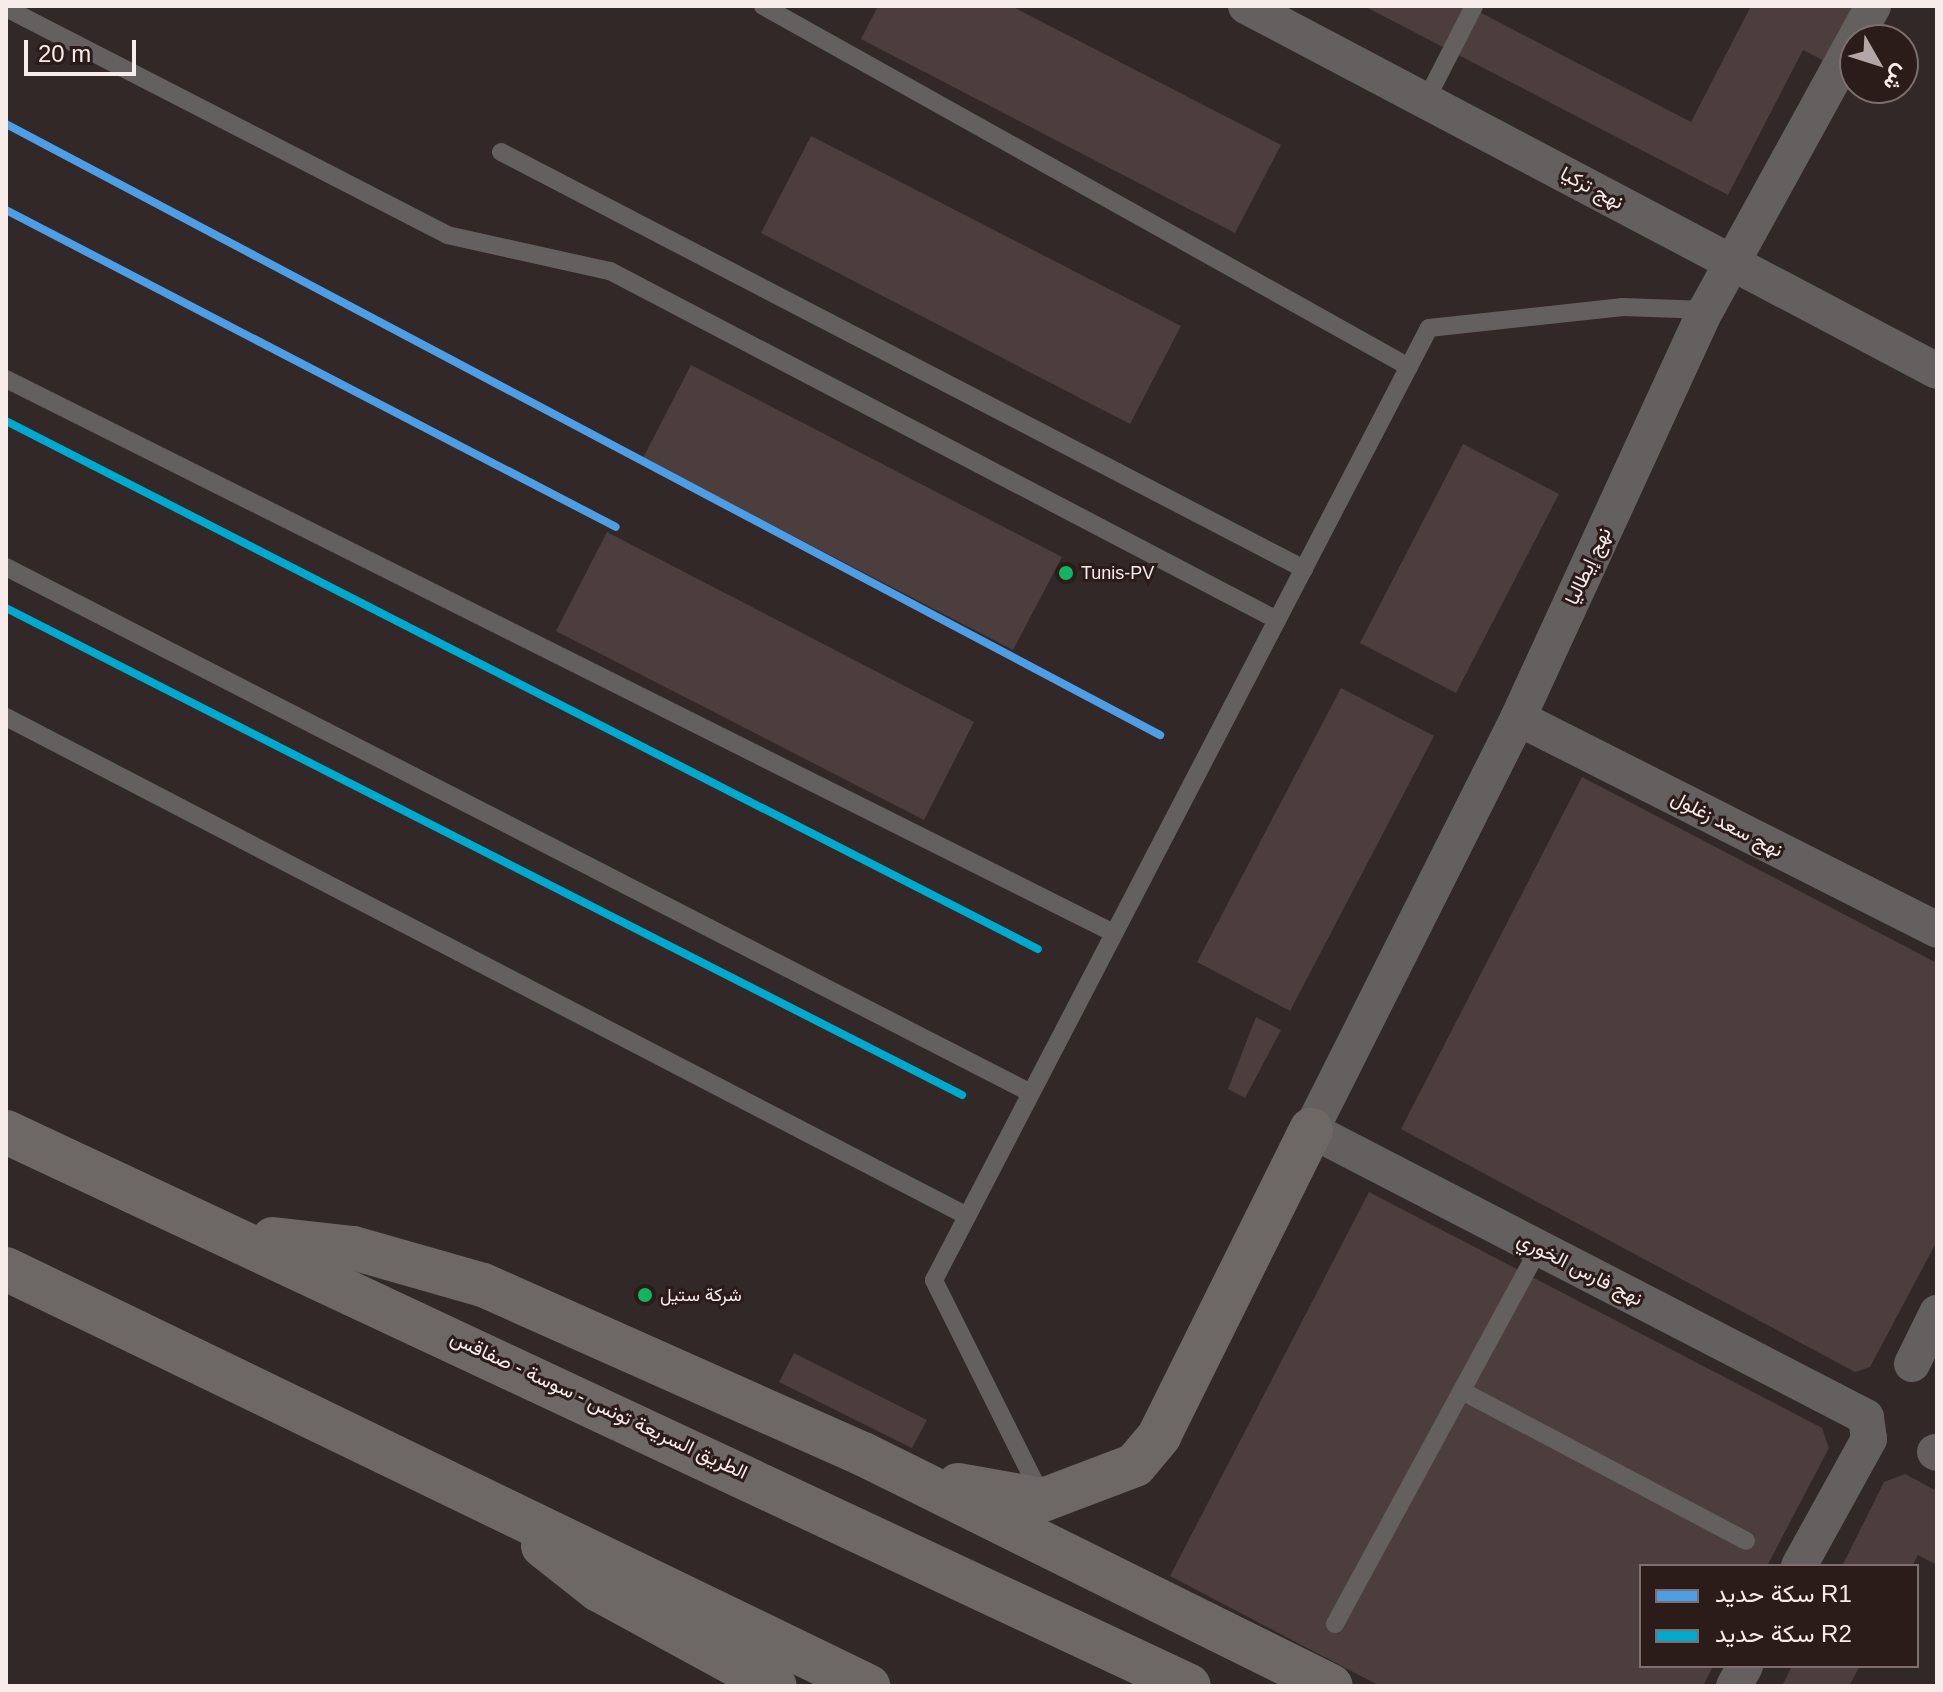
<!DOCTYPE html>
<meta charset="utf-8">
<style>
body{margin:0}
#map{position:relative;width:1943px;height:1692px;overflow:hidden;background:#312827;font-family:Arial,Vazirmatn,sans-serif}
div>[style]{position:absolute}
.building>*{inset:0;background:#4c3e3c}
.service>*{height:18px;margin:-9px;padding:0 9px;transform-origin:9px;border-radius:9px;background:#64605f}
.minor>*{height:36px;margin:-18px;padding:0 18px;transform-origin:18px;border-radius:18px;background:#64605f}
.motorway>*{height:44px;margin:-22px;padding:0 22px;transform-origin:22px;border-radius:22px;background:#6d6766}
.rail-1>*{height:8px;margin:-4px;padding:0 4px;transform-origin:4px;border-radius:4px;background:#4d9ee5}
.rail-2>*{height:8px;margin:-4px;padding:0 4px;transform-origin:4px;border-radius:4px;background:#00a9ce}
.dots>*{width:22px;height:22px;translate:-50% -50%;box-sizing:border-box;border:4px solid #2b1b19;border-radius:50%}
span{translate:-50% -50%;white-space:nowrap;text-align:center;line-height:1.15;-webkit-text-stroke:6px #2b1b19;paint-order:stroke}
.bus-label{font-size:18px;color:#f8eceb}
.left{translate:0 -50%;text-align:left}
.street-label{font-size:20px;color:#f8eceb}
.frame{position:absolute;inset:0;border:8px solid #f8eceb;pointer-events:none}
.legend{position:absolute;left:1639px;top:1564px;width:280px;height:104px;box-sizing:border-box;background:#2b1b19;border:2px solid #7d6f6d;margin:0;padding:10px 14px;list-style:none;font-size:24px;color:#f8eceb}
.legend li{display:flex;align-items:center;gap:16px;height:40px}
.legend b{width:40px;border:2px solid #7d6f6d}
.north{position:absolute;left:1839px;top:24px;width:80px;height:80px;box-sizing:border-box;background:#2b1b19;border:2px solid #7d6f6d;border-radius:50%;rotate:129deg;font-size:22px;font-weight:700;line-height:32px;text-align:center;color:#f8eceb}
.north::after{content:'';display:block;margin:auto;width:28px;height:36px;background:#b2a7a6;clip-path:polygon(50% 0,100% 100%,50% 72%,0 100%)}
.scale{position:absolute;left:24px;top:40px;width:112px;height:36px;box-sizing:border-box;border:4px solid #f8eceb;border-top:0;padding-left:10px;font-size:24px;line-height:28px;white-space:nowrap;color:#f8eceb;-webkit-text-stroke:6px #2b1b19;paint-order:stroke}
</style>
<div id="map">
<div class="building">
<i style="clip-path:polygon(878px 6px,1011px 6px,1281px 145px,1235px 233px,861px 39px)"></i>
<i style="clip-path:polygon(1364px 6px,1468px 6px,1691px 122px,1751px 6px,1858px 6px,1828px 63px,1803px 50px,1728px 195px)"></i>
<i style="clip-path:polygon(811px 136px,1181px 326px,1130px 424px,761px 233px)"></i>
<i style="clip-path:polygon(691px 365px,1062px 557px,1013px 650px,643px 458px)"></i>
<i style="clip-path:polygon(1463px 444px,1559px 494px,1456px 693px,1360px 643px)"></i>
<i style="clip-path:polygon(607px 532px,974px 722px,924px 820px,556px 631px)"></i>
<i style="clip-path:polygon(1341px 688px,1434px 736px,1290px 1011px,1197px 962px)"></i>
<i style="clip-path:polygon(1582px 777px,1937px 963px,1937px 1241px,1870px 1367px,1855px 1372px,1401px 1129px)"></i>
<i style="clip-path:polygon(1256px 1017px,1281px 1030px,1245px 1098px,1228px 1089px)"></i>
<i style="clip-path:polygon(1369px 1192px,1822px 1428px,1829px 1448px,1767px 1566px,1641px 1566px,1641px 1666px,1713px 1666px,1703px 1686px,1380px 1686px,1170px 1576px)"></i>
<i style="clip-path:polygon(794px 1353px,927px 1420px,912px 1448px,779px 1382px)"></i>
<i style="clip-path:polygon(1905px 1474px,1937px 1491px,1937px 1565px,1918px 1555px,1912px 1566px,1842px 1566px,1884px 1482px)"></i>
<i style="clip-path:polygon(1792px 1666px,1860px 1666px,1849px 1686px,1782px 1686px)"></i>
</div>
<div class="service">
<i style="left:763px;top:6px;width:740px;rotate:29.2deg"></i>
<i style="left:6px;top:8px;width:496px;rotate:27.2deg"></i>
<i style="left:447px;top:235px;width:167px;rotate:12.5deg"></i>
<i style="left:610px;top:271px;width:753px;rotate:27.62deg"></i>
<i style="left:1426px;top:100px;width:106px;rotate:-62.9deg"></i>
<i style="left:501px;top:152px;width:905px;rotate:27.44deg"></i>
<i style="left:6px;top:379px;width:1239px;rotate:26.57deg"></i>
<i style="left:6px;top:567px;width:1152px;rotate:27.17deg"></i>
<i style="left:6px;top:717px;width:1083px;rotate:27.44deg"></i>
<i style="left:1462px;top:1391px;width:321px;rotate:27.8deg"></i>
<i style="left:1042px;top:1497px;width:242px;rotate:-116.5deg"></i>
<i style="left:934px;top:1280px;width:1073px;rotate:-62.53deg"></i>
<i style="left:1429px;top:328px;width:195px;rotate:-6.2deg"></i>
<i style="left:1623px;top:307px;width:83px;rotate:2.1deg"></i>
<i style="left:1335px;top:1624px;width:428px;rotate:-61.5deg"></i>
</div>
<div class="minor">
<i style="left:1246px;top:6px;width:781px;rotate:27.84deg"></i>
<i style="left:1518px;top:718px;width:470px;rotate:26.8deg"></i>
<i style="left:1912px;top:1364px;width:57px;rotate:-63.9deg"></i>
<i style="left:1935px;top:1452px;width:2px;rotate:27deg"></i>
<i style="left:1799px;top:1566px;width:145px;rotate:-61.1deg"></i>
<i style="left:1869px;top:1439px;width:22px;rotate:-98deg"></i>
<i style="left:1866px;top:1417px;width:625px;rotate:-152.66deg"></i>
<i style="left:1311px;top:1130px;width:461px;rotate:-63.3deg"></i>
<i style="left:1518px;top:718px;width:449px;rotate:-65.3deg"></i>
<i style="left:1706px;top:310px;width:347px;rotate:-61.2deg"></i>
<i style="left:1734px;top:1686px;width:23px;rotate:-61deg"></i>
</div>
<div class="motorway">
<i style="left:6px;top:1132px;width:1306px;rotate:25.09deg"></i>
<i style="left:273px;top:1239px;width:81px;rotate:6.4deg"></i>
<i style="left:353px;top:1248px;width:135px;rotate:15.9deg"></i>
<i style="left:483px;top:1285px;width:416px;rotate:24deg"></i>
<i style="left:863px;top:1454px;width:522px;rotate:26.37deg"></i>
<i style="left:6px;top:1269px;width:958px;rotate:25.82deg"></i>
<i style="left:958px;top:1485px;width:86px;rotate:10deg"></i>
<i style="left:1043px;top:1500px;width:98px;rotate:-20.8deg"></i>
<i style="left:1135px;top:1465px;width:38px;rotate:-50deg"></i>
<i style="left:1159px;top:1436px;width:342px;rotate:-63.6deg"></i>
<i style="left:543px;top:1546px;width:71px;rotate:38.2deg"></i>
<i style="left:599px;top:1590px;width:200px;rotate:28.6deg"></i>
</div>
<div class="rail-1">
<i style="left:6px;top:124px;width:1306px;rotate:27.9deg"></i>
<i style="left:6px;top:210px;width:687px;rotate:27.46deg"></i>
</div>
<div class="rail-2">
<i style="left:6px;top:421px;width:1159px;rotate:27.1deg"></i>
<i style="left:6px;top:608px;width:1073px;rotate:26.99deg"></i>
</div>
<div class="dots">
<i style="left:1066px;top:573px;background:#13b361"></i>
<i style="left:645px;top:1295px;background:#13b361"></i>
</div>
<div class="bus-label">
<span class="left" style="left:1081px;top:573px">Tunis-PV</span>
<span class="left" style="left:660px;top:1295px">شركة ستيل</span>
</div>
<div class="street-label">
<span style="left:1592px;top:188px;rotate:28deg">نهج تركيا</span>
<span style="left:1588px;top:566px;rotate:-65deg">نهج إيطاليا</span>
<span style="left:1727px;top:824px;rotate:27deg">نهج سعد زغلول</span>
<span style="left:1580px;top:1269px;rotate:27deg">نهج فارس الخوري</span>
<span style="left:599px;top:1405px;rotate:25deg">الطريق السريعة تونس - سوسة - صفاقس</span>
</div>
<div class="frame"></div>
<ul class="legend">
<li><b style="height:10px;background:#4d9ee5"></b>سكة حديد R1</li>
<li><b style="height:10px;background:#00a9ce"></b>سكة حديد R2</li>
</ul>
<div class="north">ش</div>
<div class="scale">20 m</div>
</div>
